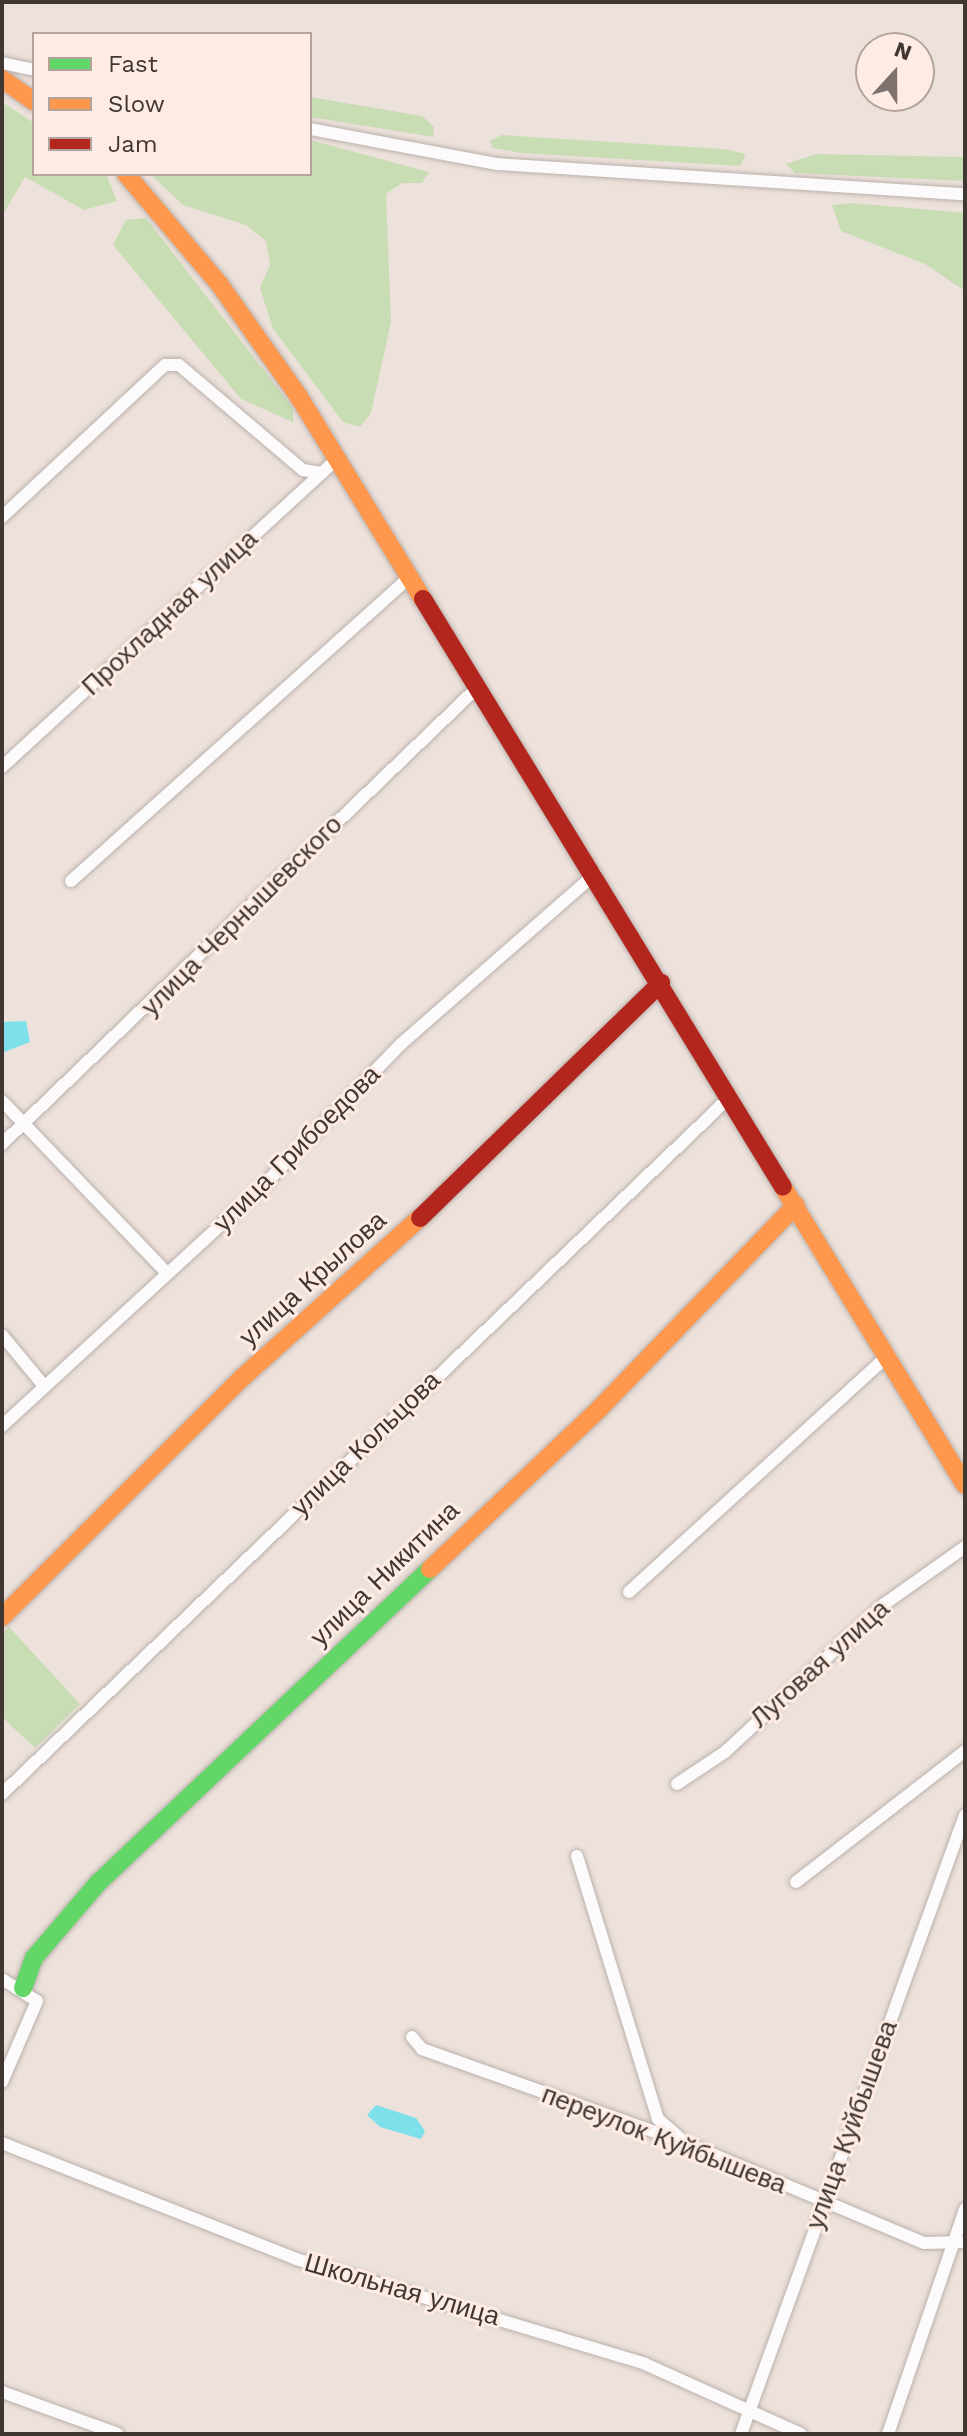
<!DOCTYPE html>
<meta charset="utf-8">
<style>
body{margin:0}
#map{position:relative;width:967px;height:2436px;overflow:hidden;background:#ede1db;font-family:"Work Sans",sans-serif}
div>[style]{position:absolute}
.green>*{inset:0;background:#c9ddb4}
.water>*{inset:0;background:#7ee0eb}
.roads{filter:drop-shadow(0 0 2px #bab1ac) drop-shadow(0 0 2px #bab1ac)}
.street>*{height:12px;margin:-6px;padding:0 6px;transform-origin:6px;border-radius:6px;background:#fcfafa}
.fast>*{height:18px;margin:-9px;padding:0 9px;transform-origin:9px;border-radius:9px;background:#63d668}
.slow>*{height:18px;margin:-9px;padding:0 9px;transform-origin:9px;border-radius:9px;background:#ff974d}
.jam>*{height:18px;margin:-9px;padding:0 9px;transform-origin:9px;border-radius:9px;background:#b3261e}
span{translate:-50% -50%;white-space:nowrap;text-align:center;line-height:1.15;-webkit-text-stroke:6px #feece4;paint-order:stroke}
.street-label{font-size:26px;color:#403733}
.frame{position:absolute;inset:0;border:4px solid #403733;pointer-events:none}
.legend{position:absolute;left:32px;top:32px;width:280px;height:144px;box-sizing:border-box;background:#feece4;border:2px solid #b2a49d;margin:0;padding:10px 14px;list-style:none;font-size:24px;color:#403733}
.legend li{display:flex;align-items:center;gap:16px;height:40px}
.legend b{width:40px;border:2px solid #b2a49d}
.north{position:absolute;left:855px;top:32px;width:80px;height:80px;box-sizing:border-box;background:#feece4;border:2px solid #b2a49d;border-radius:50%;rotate:21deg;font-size:22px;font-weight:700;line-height:32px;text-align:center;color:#403733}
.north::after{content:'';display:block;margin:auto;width:28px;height:36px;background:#7d726e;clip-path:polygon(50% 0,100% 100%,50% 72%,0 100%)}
</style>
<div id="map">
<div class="green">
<i style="clip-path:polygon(310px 97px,422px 116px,434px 127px,433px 137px,310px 117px)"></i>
<i style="clip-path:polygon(2px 102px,34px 123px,34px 174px,106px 174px,117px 201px,84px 210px,25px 177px,2px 216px)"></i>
<i style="clip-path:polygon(502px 135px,724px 149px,746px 154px,740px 166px,522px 153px,493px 148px,490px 141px)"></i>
<i style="clip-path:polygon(310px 140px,429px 172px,422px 183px,402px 183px,386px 194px,391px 322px,371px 413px,360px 427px,343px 422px,273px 329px,260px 288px,270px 265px,266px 241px,246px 225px,183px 205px,150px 174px,310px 174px)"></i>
<i style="clip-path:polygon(816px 154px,965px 157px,965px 181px,795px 173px,786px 164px)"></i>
<i style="clip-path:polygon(853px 203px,965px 213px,965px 291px,925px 264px,841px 231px,832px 205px)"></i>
<i style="clip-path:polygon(146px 218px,293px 408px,293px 422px,241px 399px,113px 245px,126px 220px)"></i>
<i style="clip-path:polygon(9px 1627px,80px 1704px,35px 1748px,2px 1717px,2px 1633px)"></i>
</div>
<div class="water">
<i style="clip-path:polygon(26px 1021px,30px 1042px,2px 1053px,2px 1022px)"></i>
<i style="clip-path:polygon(376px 2105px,416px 2118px,425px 2131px,421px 2139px,380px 2127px,367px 2115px)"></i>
</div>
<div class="roads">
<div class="street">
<i style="left:2px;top:63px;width:33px;rotate:12deg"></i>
<i style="left:310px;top:129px;width:190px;rotate:10.6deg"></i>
<i style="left:497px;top:164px;width:469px;rotate:3.7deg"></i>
<i style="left:2px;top:517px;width:223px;rotate:-43deg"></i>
<i style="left:165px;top:365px;width:14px"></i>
<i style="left:179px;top:365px;width:162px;rotate:40.3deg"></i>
<i style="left:303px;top:470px;width:19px;rotate:9deg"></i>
<i style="left:2px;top:767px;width:456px;rotate:-42.6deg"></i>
<i style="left:71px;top:881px;width:457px;rotate:-41.9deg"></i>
<i style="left:2px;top:1101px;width:234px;rotate:46.2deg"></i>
<i style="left:2px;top:1144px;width:661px;rotate:-43.84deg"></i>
<i style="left:2px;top:1335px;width:66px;rotate:50.5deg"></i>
<i style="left:2px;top:1426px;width:349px;rotate:-42.6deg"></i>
<i style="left:259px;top:1190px;width:205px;rotate:-45.8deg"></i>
<i style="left:402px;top:1043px;width:257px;rotate:-41.2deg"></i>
<i style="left:629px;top:1592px;width:348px;rotate:-42.4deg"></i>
<i style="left:677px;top:1784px;width:58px;rotate:-33.7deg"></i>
<i style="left:725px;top:1752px;width:216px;rotate:-42.9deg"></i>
<i style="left:883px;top:1605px;width:100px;rotate:-35.3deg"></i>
<i style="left:2px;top:1794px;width:1009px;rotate:-43.76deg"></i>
<i style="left:577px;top:1856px;width:275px;rotate:72.9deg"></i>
<i style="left:658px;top:2119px;width:29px;rotate:41deg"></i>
<i style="left:796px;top:1882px;width:214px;rotate:-37.8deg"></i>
<i style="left:2px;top:1979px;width:41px;rotate:32.2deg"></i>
<i style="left:37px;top:2001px;width:88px;rotate:113.4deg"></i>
<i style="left:412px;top:2037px;width:16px;rotate:50deg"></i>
<i style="left:422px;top:2049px;width:280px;rotate:19.6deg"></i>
<i style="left:686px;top:2143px;width:258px;rotate:22.8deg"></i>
<i style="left:924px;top:2243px;width:41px;rotate:-1.4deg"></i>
<i style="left:2px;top:2143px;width:316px;rotate:21.5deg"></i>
<i style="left:296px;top:2259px;width:364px;rotate:16.7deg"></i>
<i style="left:645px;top:2364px;width:171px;rotate:24.2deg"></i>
<i style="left:2px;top:2392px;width:123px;rotate:19.9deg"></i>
<i style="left:741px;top:2434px;width:658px;rotate:-70.11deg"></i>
<i style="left:888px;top:2434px;width:238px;rotate:-71.1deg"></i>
</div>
<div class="fast">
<i style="left:23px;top:1988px;width:32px;rotate:-70deg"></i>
<i style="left:34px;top:1958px;width:100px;rotate:-49.5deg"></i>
<i style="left:99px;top:1882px;width:456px;rotate:-43.4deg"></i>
</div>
<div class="slow">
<i style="left:2px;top:79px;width:39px;rotate:35deg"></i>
<i style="left:126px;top:174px;width:145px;rotate:49.7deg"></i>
<i style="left:220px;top:285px;width:137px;rotate:54.8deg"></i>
<i style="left:299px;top:397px;width:237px;rotate:58.5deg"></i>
<i style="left:783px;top:1187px;width:349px;rotate:58.6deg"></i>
<i style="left:430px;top:1569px;width:234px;rotate:-43.4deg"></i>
<i style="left:600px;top:1408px;width:282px;rotate:-46deg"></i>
<i style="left:2px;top:1617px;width:339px;rotate:-44.9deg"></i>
<i style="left:242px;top:1378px;width:239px;rotate:-42deg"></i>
</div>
<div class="jam">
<i style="left:423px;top:599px;width:689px;rotate:58.52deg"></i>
<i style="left:420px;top:1218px;width:337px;rotate:-44.3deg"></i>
</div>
</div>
<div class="street-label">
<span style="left:170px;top:613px;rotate:-43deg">Прохладная улица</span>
<span style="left:242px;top:916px;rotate:-45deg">улица Чернышевского</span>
<span style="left:297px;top:1149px;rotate:-45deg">улица Грибоедова</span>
<span style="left:313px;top:1279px;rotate:-42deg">улица Крылова</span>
<span style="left:366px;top:1444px;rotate:-44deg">улица Кольцова</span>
<span style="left:385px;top:1574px;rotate:-44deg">улица Никитина</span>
<span style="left:820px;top:1664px;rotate:-42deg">Луговая улица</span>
<span style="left:852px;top:2125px;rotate:-70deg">улица Куйбышева</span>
<span style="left:664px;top:2140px;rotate:21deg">переулок Куйбышева</span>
<span style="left:402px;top:2290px;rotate:16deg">Школьная улица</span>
</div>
<div class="frame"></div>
<ul class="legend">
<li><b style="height:10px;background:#63d668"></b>Fast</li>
<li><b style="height:10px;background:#ff974d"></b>Slow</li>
<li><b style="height:10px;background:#b3261e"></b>Jam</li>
</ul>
<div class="north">N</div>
</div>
